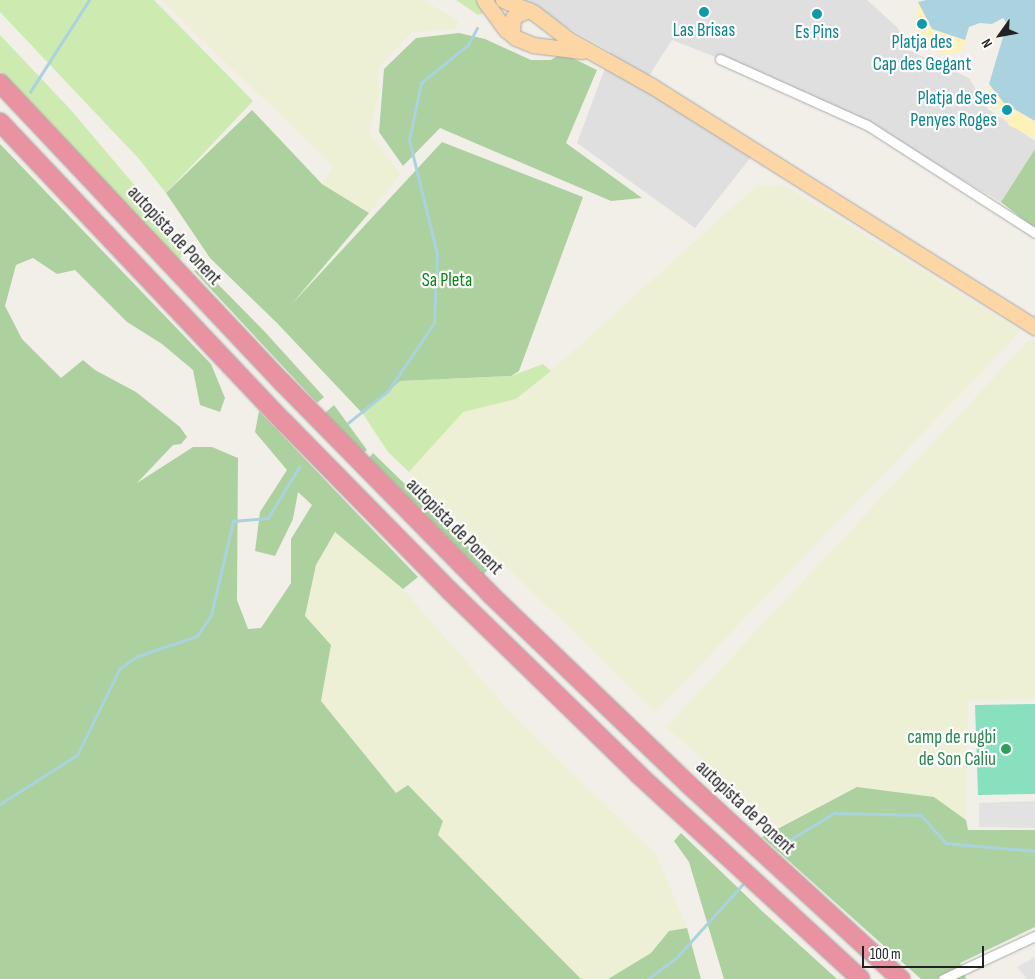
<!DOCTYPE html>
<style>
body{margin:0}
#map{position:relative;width:1035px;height:979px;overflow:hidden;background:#f2efe9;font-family:"Sofia Sans Condensed",sans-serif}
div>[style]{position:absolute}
.residential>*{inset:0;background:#e0dfdf}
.farmland>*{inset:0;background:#eef0d5}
.grass>*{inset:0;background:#cdebb0}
.forest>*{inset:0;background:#add19e}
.sand>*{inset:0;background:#fff1ba}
.pitch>*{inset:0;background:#88e0be}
.parking>*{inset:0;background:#e2e2e2}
.water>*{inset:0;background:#aad3df}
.stream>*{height:2.5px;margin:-1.25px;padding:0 1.25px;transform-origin:1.25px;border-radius:1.25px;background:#aad3df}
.roads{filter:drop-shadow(0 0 1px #a9a9a9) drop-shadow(0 0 1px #a9a9a9)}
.street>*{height:9px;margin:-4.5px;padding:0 4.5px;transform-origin:4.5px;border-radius:4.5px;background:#fff}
.primary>*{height:15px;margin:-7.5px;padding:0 7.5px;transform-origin:7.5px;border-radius:7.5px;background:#fcd6a4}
.highway>*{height:18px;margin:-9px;padding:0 9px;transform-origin:9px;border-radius:9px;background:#e892a2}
.dots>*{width:14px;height:14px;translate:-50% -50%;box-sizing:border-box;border:2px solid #fff;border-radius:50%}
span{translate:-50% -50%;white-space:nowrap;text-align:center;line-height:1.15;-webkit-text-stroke:4.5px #fff;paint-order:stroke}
.culture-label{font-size:19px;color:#0d838f}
.right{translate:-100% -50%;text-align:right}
.street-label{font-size:19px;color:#222}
.park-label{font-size:19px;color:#0c8416}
.leisure-label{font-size:19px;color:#27864d}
.north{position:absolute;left:975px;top:10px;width:50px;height:50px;-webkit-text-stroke:4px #fff;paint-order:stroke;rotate:238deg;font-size:14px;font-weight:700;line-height:20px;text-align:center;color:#222}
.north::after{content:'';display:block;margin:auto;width:18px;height:22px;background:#222;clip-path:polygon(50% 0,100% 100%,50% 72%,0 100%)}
.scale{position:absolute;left:862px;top:946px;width:122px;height:22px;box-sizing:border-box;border:2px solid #222;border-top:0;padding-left:6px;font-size:15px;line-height:18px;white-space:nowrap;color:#222;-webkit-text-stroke:4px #fff;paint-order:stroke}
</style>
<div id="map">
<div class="residential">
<i style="clip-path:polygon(518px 0,867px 0,898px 28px,904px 48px,969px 78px,988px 109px,1035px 141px,1035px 149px,1001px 202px,867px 125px,757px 73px,672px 40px,645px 82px,751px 157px,695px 228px,577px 143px,611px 52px)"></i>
</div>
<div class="farmland">
<i style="clip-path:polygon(161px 0,423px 0,459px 21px,455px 29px,412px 32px,378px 69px,379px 93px,369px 132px,401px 174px,369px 213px,322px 184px,333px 166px)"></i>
<i style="clip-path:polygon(784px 185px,1021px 331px,655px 712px,409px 472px,463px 412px,516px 399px,551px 371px,756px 186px)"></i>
<i style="clip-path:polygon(1030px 339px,1035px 342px,1035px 699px,968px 701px,966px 820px,934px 797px,857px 787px,778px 827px,666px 727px)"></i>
<i style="clip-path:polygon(335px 531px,403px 589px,520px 723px,655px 853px,687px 928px,669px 931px,651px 953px,608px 979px,581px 979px,438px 835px,443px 820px,408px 786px,396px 793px,321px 701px,331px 645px,305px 617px,316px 565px)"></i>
</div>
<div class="grass">
<i style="clip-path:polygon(0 0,154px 0,253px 101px,166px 193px,139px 159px,0 12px)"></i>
<i style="clip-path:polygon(456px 0,476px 0,483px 11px,482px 14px,478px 15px)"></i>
<i style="clip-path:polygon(0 35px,70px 109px,153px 207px,185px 253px,178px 261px,0 71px)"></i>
<i style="clip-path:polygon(543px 364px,551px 371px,516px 399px,463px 412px,409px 472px,388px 452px,363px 414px,400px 381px,511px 376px)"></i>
</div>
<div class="forest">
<i style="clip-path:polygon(459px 33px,485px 39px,531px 60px,551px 60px,562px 53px,597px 70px,566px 143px,642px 198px,611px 201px,440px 128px,403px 166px,379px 132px,384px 69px,416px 38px)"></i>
<i style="clip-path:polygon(252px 110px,322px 184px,369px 213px,291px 305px,442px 142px,583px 197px,519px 371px,511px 376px,400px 381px,363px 414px,277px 323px,210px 258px,166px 193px)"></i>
<i style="clip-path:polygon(0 144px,211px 364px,225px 398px,220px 412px,200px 405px,193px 370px,162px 344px,127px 322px,75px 270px,57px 274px,33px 258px,16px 265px,5px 306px,22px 339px,61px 378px,83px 360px,95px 370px,136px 392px,180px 427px,187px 437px,181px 444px,173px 445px,137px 483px,193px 447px,212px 447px,238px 458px,237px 600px,248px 629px,261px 628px,291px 583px,291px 539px,312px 505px,298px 492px,293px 519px,275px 556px,255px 551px,260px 512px,287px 470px,255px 432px,259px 411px,418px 577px,403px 589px,335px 532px,316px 565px,305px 616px,331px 645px,321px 701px,396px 793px,408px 785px,443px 821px,438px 835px,581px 979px,0 979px)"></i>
<i style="clip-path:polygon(1035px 149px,1035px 229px,1001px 202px)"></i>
<i style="clip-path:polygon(200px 266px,265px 332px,324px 397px,317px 403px,194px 271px)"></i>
<i style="clip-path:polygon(334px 405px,367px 450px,363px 453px,325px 413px)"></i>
<i style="clip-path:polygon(373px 453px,490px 567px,484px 574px,369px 458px)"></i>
<i style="clip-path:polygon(857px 787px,934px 797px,966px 820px,968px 830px,1035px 830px,1035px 927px,960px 963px,966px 979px,921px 979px,762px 837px)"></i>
<i style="clip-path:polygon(681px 833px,762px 911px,837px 979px,724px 979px,689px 862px,674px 841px)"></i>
<i style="clip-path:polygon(687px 928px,701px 979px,608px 979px,651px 953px,669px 931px)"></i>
</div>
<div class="sand">
<i style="clip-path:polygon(918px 2px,932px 29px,965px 40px,964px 49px,950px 55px,914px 42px)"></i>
<i style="clip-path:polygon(989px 84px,1004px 103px,1035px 121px,1035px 138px,1010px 126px,991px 99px)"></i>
</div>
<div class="pitch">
<i style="clip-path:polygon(1035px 704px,1035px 794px,978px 795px,975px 705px)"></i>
</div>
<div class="parking">
<i style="clip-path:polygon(1035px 801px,1035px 828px,979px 827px,979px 803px)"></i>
<i style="clip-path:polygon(1035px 957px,1035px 979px,1027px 979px,1017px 967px)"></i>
</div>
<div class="water">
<i style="clip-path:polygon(926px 0,1035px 0,1035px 121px,1004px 103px,989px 84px,1003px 37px,1010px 27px,1003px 18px,992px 24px,980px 23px,969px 27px,965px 40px,932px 29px,918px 2px)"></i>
</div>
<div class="stream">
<i style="left:30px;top:92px;width:109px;rotate:-57.3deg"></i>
<i style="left:348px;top:423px;width:51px;rotate:-38.7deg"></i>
<i style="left:388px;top:391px;width:82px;rotate:-55.9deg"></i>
<i style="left:434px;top:323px;width:69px;rotate:-87.5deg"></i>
<i style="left:437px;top:254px;width:117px;rotate:-103.8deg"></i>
<i style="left:409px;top:140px;width:58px;rotate:-78.1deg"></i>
<i style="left:421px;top:83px;width:60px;rotate:-39deg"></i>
<i style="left:468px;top:45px;width:19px;rotate:-62deg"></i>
<i style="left:0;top:804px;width:91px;rotate:-32.5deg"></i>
<i style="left:77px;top:755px;width:97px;rotate:-63.7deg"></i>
<i style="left:120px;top:668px;width:22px;rotate:-34deg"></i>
<i style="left:138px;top:656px;width:62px;rotate:-18.7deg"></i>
<i style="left:197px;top:636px;width:25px;rotate:-56deg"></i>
<i style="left:211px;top:615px;width:97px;rotate:-76.8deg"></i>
<i style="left:233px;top:521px;width:35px;rotate:-5deg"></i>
<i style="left:268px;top:518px;width:60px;rotate:-58.7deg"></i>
<i style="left:778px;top:847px;width:66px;rotate:-31.3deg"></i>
<i style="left:834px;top:813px;width:87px;rotate:1.3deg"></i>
<i style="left:921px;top:815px;width:38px;rotate:48deg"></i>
<i style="left:946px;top:843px;width:89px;rotate:5.1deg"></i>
<i style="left:648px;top:979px;width:36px;rotate:-37deg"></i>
<i style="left:677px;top:957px;width:97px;rotate:-47.9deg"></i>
</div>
<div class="roads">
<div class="street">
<i style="left:720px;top:59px;width:161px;rotate:24.2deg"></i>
<i style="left:867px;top:125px;width:200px;rotate:32.7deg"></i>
<i style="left:943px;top:979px;width:102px;rotate:-25.1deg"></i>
</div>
<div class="primary">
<i style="left:484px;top:0;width:37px;rotate:54deg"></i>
<i style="left:506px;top:30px;width:13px;rotate:39deg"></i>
<i style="left:516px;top:38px;width:18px;rotate:22deg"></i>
<i style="left:533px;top:45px;width:49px;rotate:7deg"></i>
<i style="left:503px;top:0;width:32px;rotate:22deg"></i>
<i style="left:533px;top:12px;width:44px;rotate:37.6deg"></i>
<i style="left:568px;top:39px;width:96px;rotate:29.2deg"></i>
<i style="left:652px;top:86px;width:453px;rotate:32.2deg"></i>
<i style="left:512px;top:33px;width:16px;rotate:-86deg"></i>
<i style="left:513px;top:17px;width:17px;rotate:-25deg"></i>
</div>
<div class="highway">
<i style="left:0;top:83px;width:411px;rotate:46.7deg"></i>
<i style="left:282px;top:382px;width:297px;rotate:45.5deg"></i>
<i style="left:490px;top:594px;width:274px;rotate:43.8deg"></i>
<i style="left:688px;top:784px;width:289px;rotate:42.5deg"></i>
<i style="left:0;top:122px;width:413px;rotate:46.6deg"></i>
<i style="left:284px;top:422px;width:237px;rotate:45.5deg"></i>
<i style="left:450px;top:591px;width:264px;rotate:44.2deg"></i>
<i style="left:639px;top:775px;width:301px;rotate:42.6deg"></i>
</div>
</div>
<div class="dots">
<i style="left:704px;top:12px;background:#0f9aa8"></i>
<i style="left:817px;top:14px;background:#0f9aa8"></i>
<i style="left:922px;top:24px;background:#0f9aa8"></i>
<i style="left:1007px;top:110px;background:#0f9aa8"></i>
<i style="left:1006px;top:749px;background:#2e9e5b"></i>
</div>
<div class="culture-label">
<span style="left:704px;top:31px">Las Brisas</span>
<span style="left:817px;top:33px">Es Pins</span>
<span style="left:922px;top:54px">Platja des<br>Cap des Gegant</span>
<span class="right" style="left:997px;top:110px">Platja de Ses<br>Penyes Roges</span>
</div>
<div class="street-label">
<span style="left:174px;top:236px;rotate:47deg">autopista de Ponent</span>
<span style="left:454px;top:527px;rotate:45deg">autopista de Ponent</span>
<span style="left:745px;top:808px;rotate:43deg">autopista de Ponent</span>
</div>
<div class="park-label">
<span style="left:447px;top:281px">Sa Pleta</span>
</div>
<div class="leisure-label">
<span class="right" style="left:996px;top:749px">camp de rugbi<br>de Son Caliu</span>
</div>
<div class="north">N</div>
<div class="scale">100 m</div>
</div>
